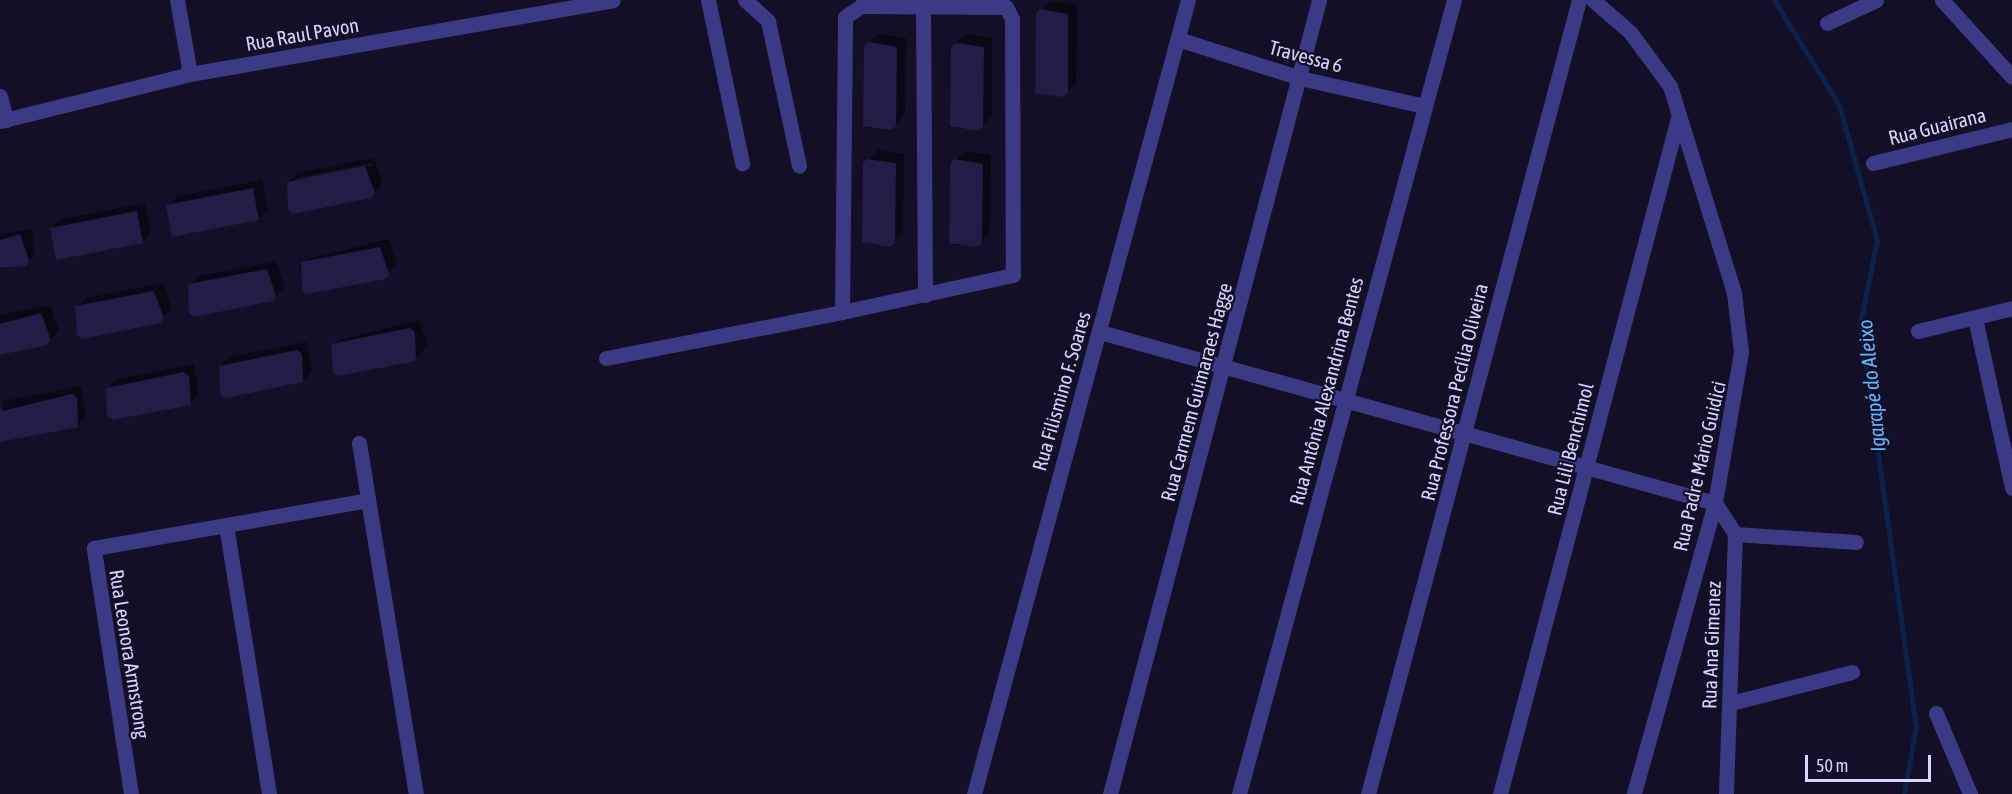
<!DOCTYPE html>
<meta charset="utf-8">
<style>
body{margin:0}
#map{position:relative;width:2012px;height:794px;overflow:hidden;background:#130f26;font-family:"Asap Condensed",sans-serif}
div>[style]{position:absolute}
.shadow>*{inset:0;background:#0007}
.stream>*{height:5px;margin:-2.5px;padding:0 2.5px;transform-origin:2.5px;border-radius:2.5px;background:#0c2248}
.building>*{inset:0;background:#241b47}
.minor>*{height:15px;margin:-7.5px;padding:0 7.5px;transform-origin:7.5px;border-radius:7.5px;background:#3d3a85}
span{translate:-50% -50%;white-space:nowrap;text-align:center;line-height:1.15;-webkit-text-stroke:4.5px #130f26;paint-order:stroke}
.street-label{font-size:20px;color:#d9d4ff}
.water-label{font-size:21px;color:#62b6ff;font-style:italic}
.scale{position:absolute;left:1805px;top:755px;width:126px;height:27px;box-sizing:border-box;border:3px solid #d9d4ff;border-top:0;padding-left:8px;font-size:18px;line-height:21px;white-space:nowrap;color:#d9d4ff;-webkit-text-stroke:4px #130f26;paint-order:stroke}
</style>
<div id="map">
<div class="shadow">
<i style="clip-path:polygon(1051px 1px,1077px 5px,1076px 83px,1067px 92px,1037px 14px)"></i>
<i style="clip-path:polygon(879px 34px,906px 38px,905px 115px,895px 125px,868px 128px,865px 47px)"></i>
<i style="clip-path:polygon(966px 34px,992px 38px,992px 116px,982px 125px,955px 129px,952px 47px)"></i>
<i style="clip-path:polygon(878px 150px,904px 154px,903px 232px,890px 245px,864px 164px)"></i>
<i style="clip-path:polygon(965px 151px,991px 155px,990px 233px,981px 242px,954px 246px,951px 164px)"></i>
<i style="clip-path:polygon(evenodd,374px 158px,383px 183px,371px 197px,288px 182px,298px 173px,374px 158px,372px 163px,373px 166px,296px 181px,296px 178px,372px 163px)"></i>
<i style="clip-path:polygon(262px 180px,268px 210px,259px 219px,168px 206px,177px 196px)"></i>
<i style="clip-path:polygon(145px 203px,151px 232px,142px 242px,51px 228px,61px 219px)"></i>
<i style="clip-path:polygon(33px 229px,34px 255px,25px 265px,0 269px,0 234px)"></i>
<i style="clip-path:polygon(389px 239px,397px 263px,385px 278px,308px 293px,299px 268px,308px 259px)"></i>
<i style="clip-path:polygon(276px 261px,285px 286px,272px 300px,190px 285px,199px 276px)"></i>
<i style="clip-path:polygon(163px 283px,172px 308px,159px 322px,77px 307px,86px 298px)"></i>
<i style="clip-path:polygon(50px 305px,59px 330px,47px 344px,0 353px,0 315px)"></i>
<i style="clip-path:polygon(419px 320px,428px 345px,415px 359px,339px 374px,330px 349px,339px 340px)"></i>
<i style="clip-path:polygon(307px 342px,312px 372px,303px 381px,220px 366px,229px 357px)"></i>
<i style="clip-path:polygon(194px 364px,199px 394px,190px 403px,107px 388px,117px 379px)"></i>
<i style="clip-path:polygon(81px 386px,86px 416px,77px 425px,0 440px,4px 401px)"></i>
</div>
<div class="stream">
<i style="left:1774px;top:0;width:123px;rotate:58.2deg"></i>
<i style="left:1839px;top:105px;width:140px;rotate:74.3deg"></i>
<i style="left:1877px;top:240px;width:86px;rotate:101.4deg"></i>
<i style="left:1860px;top:324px;width:406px;rotate:82.1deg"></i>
<i style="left:1916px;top:726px;width:69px;rotate:100deg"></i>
</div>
<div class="building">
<i style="clip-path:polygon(1040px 9px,1068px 14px,1068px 93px,1063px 97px,1035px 93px,1036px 13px)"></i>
<i style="clip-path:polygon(869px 42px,897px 47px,896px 126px,891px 130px,863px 126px,864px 46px)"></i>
<i style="clip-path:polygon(956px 43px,984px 47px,983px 127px,978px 131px,950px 126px,951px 47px)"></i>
<i style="clip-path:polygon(867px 159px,896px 163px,895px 243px,890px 247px,862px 242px,863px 163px)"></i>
<i style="clip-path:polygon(954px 159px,983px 164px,982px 243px,977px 247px,949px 243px,950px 164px)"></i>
<i style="clip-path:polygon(365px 166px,375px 193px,371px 198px,293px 214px,288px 210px,287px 182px)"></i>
<i style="clip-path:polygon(253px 188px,259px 220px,172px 237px,166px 205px)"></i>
<i style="clip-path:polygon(137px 211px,143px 243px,56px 260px,50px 228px)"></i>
<i style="clip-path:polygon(20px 234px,29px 260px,26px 266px,0 268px,0 240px)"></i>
<i style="clip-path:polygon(380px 247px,389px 274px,386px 279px,307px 294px,302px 291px,301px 262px)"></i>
<i style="clip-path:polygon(267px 269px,276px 296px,273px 301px,194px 317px,189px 313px,188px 284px)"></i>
<i style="clip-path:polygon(154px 291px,164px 318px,160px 323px,82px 339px,77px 335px,75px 306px)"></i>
<i style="clip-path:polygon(41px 313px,51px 340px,47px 345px,0 355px,0 324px)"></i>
<i style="clip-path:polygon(410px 328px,415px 332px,416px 361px,338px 376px,333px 372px,331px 344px)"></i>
<i style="clip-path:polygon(297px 350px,302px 354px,303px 382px,225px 398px,220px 394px,219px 366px)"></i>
<i style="clip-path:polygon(184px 372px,189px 376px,191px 405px,112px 420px,107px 416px,106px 388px)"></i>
<i style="clip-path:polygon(72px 394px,77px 398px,78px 427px,0 442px,0 405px,2px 411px)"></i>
</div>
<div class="minor">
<i style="left:177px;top:0;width:75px;rotate:80deg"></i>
<i style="left:708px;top:0;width:167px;rotate:78.2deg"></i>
<i style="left:745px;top:0;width:31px;rotate:42deg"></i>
<i style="left:768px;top:21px;width:148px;rotate:77.9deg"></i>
<i style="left:1593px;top:0;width:49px;rotate:40.9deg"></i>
<i style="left:1630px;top:32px;width:67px;rotate:53.5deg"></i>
<i style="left:1670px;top:86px;width:217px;rotate:72.8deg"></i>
<i style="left:1734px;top:293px;width:59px;rotate:83.2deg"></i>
<i style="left:1741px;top:352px;width:153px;rotate:99.8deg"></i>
<i style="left:1715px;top:503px;width:302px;rotate:105.6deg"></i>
<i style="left:1942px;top:0;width:104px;rotate:47.7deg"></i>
<i style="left:923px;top:8px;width:287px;rotate:89.6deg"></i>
<i style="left:1827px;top:23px;width:54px;rotate:-25.1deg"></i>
<i style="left:1178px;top:39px;width:128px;rotate:17.7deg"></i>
<i style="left:1300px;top:78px;width:127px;rotate:12.7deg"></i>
<i style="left:0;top:96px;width:25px;rotate:76deg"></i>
<i style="left:0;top:121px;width:196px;rotate:-13.9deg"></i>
<i style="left:190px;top:74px;width:429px;rotate:-9.9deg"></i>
<i style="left:1873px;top:163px;width:143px;rotate:-13.7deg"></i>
<i style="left:1975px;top:318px;width:174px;rotate:77.7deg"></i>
<i style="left:1918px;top:331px;width:97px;rotate:-13.7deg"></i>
<i style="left:1100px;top:332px;width:638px;rotate:15.54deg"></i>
<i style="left:606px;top:358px;width:240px;rotate:-11deg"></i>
<i style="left:842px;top:312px;width:295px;rotate:-89.4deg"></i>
<i style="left:845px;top:17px;width:19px;rotate:-35deg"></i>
<i style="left:861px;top:6px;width:145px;rotate:0.4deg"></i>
<i style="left:1006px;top:7px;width:13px;rotate:63deg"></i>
<i style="left:1012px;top:19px;width:256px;rotate:89.8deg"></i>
<i style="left:1013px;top:275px;width:175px;rotate:167.8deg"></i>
<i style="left:359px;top:443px;width:356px;rotate:80.8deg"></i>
<i style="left:1715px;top:503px;width:37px;rotate:57deg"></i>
<i style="left:1735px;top:534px;width:260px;rotate:92deg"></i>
<i style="left:226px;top:525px;width:272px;rotate:80.9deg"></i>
<i style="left:1735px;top:534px;width:121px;rotate:3.8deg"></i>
<i style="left:1731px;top:703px;width:125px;rotate:-14.4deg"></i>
<i style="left:1936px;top:713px;width:88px;rotate:67.2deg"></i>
<i style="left:131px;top:794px;width:249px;rotate:-98.6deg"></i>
<i style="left:94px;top:548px;width:278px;rotate:-9.9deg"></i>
<i style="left:974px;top:794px;width:822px;rotate:-74.92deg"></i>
<i style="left:1110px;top:794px;width:821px;rotate:-75.25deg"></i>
<i style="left:1239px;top:794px;width:823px;rotate:-74.85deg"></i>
<i style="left:1368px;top:794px;width:822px;rotate:-75.12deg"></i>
<i style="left:1500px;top:794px;width:703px;rotate:-75.25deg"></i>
</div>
<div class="street-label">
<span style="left:302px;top:34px;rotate:-10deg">Rua Raul Pavon</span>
<span style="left:1306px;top:56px;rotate:15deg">Travessa 6</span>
<span style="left:1937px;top:126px;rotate:-14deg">Rua Guairana</span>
<span style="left:1061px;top:391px;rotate:-74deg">Rua Filismino F. Soares</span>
<span style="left:1326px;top:391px;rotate:-75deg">Rua Antônia Alexandrina Bentes</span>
<span style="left:1196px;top:392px;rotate:-75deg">Rua Carmem Guimaraes Hagge</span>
<span style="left:1454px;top:392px;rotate:-76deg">Rua Professora Pecília Oliveira</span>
<span style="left:1570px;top:449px;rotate:-76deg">Rua Lili Benchimol</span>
<span style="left:1699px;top:466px;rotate:-77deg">Rua Padre Mário Guidici</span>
<span style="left:1711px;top:645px;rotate:-88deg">Rua Ana Gimenez</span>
<span style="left:130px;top:654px;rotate:81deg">Rua Leonora Armstrong</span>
</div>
<div class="water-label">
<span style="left:1871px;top:386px;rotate:-96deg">Igarapé do Aleixo</span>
</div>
<div class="scale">50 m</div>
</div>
